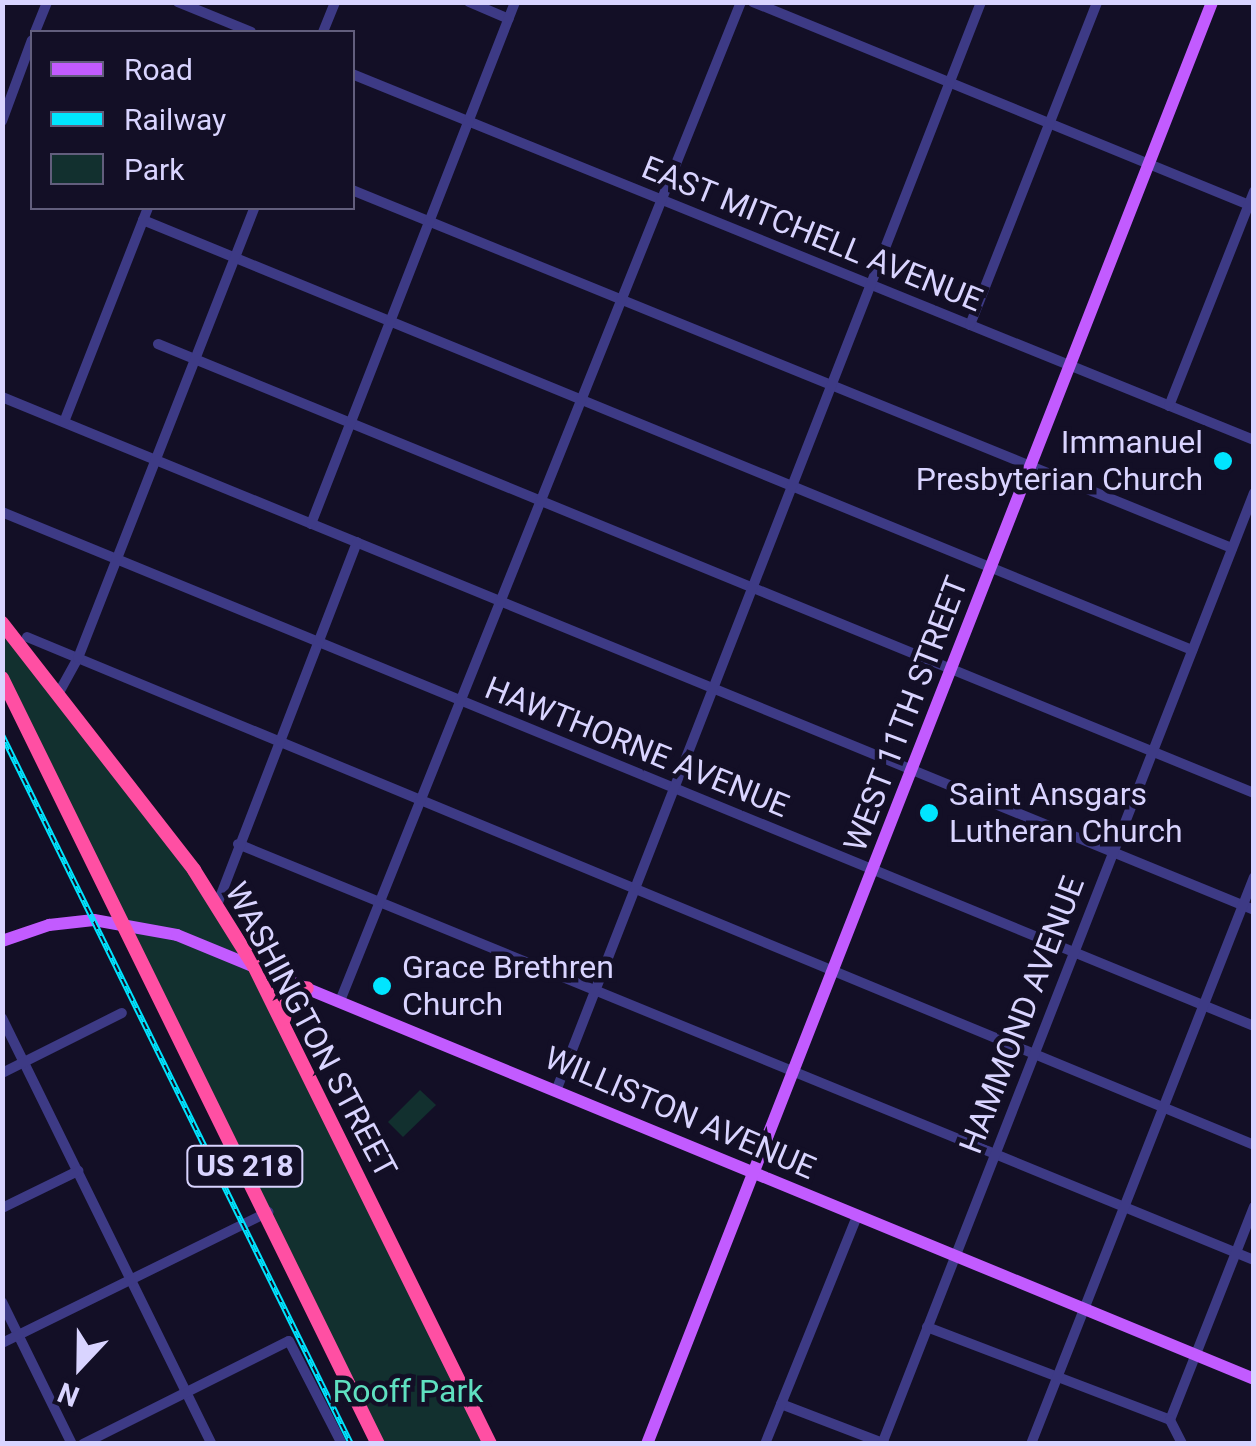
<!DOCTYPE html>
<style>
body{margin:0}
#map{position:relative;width:1256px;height:1446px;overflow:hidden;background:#130f26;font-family:Roboto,sans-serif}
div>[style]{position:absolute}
.green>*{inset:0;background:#12302f}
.minor>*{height:10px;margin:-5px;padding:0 5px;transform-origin:5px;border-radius:5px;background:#3d3a85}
.major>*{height:12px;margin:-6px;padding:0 6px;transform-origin:6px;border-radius:6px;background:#c25bff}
.highway>*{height:14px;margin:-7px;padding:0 7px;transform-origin:7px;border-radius:7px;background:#ff4fa3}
.rail>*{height:6px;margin-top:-3px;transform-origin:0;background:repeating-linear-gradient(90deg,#130f26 0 8px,#00e5ff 0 16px);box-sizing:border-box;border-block:2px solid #00e5ff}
.dots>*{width:28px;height:28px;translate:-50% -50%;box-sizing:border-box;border:5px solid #130f26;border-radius:50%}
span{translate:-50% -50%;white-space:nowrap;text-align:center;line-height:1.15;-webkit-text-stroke:9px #130f26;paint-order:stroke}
.shield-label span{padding:2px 8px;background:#130f26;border:2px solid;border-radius:8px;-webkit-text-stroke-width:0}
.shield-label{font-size:30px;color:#d9d4ff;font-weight:700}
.street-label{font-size:32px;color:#d9d4ff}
.poi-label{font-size:32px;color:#d9d4ff}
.right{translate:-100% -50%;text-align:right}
.left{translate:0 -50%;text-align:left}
.park-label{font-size:32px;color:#5fe0c0}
.frame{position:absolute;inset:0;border:5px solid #d9d4ff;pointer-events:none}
.legend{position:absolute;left:30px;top:30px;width:325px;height:180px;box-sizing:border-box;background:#130f26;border:2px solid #625e7d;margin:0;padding:12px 18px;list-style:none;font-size:30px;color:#d9d4ff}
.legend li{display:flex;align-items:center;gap:20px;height:50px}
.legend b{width:50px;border:2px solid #625e7d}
.north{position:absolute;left:30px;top:1316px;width:100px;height:100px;-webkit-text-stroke:8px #130f26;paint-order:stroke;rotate:202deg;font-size:28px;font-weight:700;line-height:40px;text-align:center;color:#d9d4ff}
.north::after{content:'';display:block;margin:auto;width:35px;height:45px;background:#d9d4ff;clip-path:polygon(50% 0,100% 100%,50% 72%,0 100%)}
</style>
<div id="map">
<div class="green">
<i style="clip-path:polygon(3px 623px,228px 923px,490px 1443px,378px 1443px,3px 680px)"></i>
<i style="clip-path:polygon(420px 1090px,436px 1105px,403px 1137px,388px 1122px)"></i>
</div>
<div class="minor">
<i style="left:178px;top:2px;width:79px;rotate:22.3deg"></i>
<i style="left:469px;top:2px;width:43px;rotate:23deg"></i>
<i style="left:753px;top:2px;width:541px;rotate:22.25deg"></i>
<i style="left:35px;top:32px;width:32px;rotate:-68deg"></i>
<i style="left:323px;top:32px;width:32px;rotate:-68deg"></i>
<i style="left:352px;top:74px;width:973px;rotate:22.09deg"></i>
<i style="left:2px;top:121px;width:86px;rotate:-69.7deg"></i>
<i style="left:352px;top:190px;width:950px;rotate:22.14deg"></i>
<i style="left:143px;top:220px;width:1134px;rotate:22.29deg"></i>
<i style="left:970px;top:325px;width:347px;rotate:-68.5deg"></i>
<i style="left:158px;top:344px;width:1184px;rotate:22.28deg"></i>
<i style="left:2px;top:397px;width:1353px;rotate:22.28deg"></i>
<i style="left:1169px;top:406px;width:231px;rotate:-68.4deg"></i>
<i style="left:64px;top:422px;width:230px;rotate:-68.6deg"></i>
<i style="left:2px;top:512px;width:1353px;rotate:22.32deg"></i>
<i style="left:311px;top:524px;width:560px;rotate:-68.65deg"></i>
<i style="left:27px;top:637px;width:1328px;rotate:22.49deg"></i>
<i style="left:57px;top:696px;width:43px;rotate:-61.1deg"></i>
<i style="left:78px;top:658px;width:483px;rotate:-68.6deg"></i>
<i style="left:238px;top:844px;width:1098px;rotate:22.27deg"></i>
<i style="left:217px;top:905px;width:389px;rotate:-68.9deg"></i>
<i style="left:340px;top:1001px;width:1076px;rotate:-68.13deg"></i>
<i style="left:2px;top:1018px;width:475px;rotate:63.8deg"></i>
<i style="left:2px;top:1073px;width:134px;rotate:-26.6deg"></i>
<i style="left:556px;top:1091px;width:1169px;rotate:-68.68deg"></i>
<i style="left:2px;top:1208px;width:85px;rotate:-26deg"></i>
<i style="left:2px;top:1302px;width:158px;rotate:63.8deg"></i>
<i style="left:927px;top:1327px;width:260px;rotate:20.9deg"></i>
<i style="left:2px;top:1343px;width:297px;rotate:-26.2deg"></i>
<i style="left:781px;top:1404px;width:111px;rotate:21deg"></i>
<i style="left:1170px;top:1420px;width:229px;rotate:-68.5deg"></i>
<i style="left:1170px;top:1420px;width:27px;rotate:63deg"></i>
<i style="left:83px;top:1444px;width:230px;rotate:-26.6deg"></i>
<i style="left:289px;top:1341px;width:116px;rotate:62.8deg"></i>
<i style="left:765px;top:1444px;width:246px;rotate:-68deg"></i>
<i style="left:882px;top:1444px;width:1021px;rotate:-68.64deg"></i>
<i style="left:1031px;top:1444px;width:609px;rotate:-68.53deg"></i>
</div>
<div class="major">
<i style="left:2px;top:941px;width:50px;rotate:-18.8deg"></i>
<i style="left:49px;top:925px;width:45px;rotate:-6.3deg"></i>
<i style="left:94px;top:920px;width:84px;rotate:10.2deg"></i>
<i style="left:177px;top:935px;width:1165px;rotate:22.4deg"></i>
<i style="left:647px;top:1444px;width:1549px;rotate:-68.6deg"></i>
</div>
<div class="highway">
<i style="left:2px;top:623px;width:313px;rotate:52.1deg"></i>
<i style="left:194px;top:870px;width:113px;rotate:58deg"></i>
<i style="left:254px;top:966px;width:533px;rotate:63.72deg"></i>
<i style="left:2px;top:678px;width:853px;rotate:63.86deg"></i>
<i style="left:284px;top:1019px;width:24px;rotate:-81deg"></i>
<i style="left:288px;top:995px;width:20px;rotate:-20deg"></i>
</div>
<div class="rail">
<i style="left:2px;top:735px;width:790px;rotate:63.79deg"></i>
</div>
<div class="dots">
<i style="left:1223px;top:461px;background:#00e5ff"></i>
<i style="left:929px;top:813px;background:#00e5ff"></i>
<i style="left:382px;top:986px;background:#00e5ff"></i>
</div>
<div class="shield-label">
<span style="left:245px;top:1166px">US 218</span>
</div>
<div class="street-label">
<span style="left:812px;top:234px;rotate:22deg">EAST MITCHELL AVENUE</span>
<span style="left:906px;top:714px;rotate:-69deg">WEST 11TH STREET</span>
<span style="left:637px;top:747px;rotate:22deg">HAWTHORNE AVENUE</span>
<span style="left:1022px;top:1015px;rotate:-69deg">HAMMOND AVENUE</span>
<span style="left:311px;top:1030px;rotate:62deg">WASHINGTON STREET</span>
<span style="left:680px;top:1113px;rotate:23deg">WILLISTON AVENUE</span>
</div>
<div class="poi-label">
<span class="right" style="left:1203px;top:461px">Immanuel<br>Presbyterian Church</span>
<span class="left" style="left:949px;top:813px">Saint Ansgars<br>Lutheran Church</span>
<span class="left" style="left:402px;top:986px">Grace Brethren<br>Church</span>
</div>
<div class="park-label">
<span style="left:408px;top:1391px">Rooff Park</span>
</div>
<div class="frame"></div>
<ul class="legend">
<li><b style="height:12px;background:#c25bff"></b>Road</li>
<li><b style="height:12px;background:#00e5ff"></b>Railway</li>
<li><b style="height:28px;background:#12302f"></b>Park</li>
</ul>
<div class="north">N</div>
</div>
